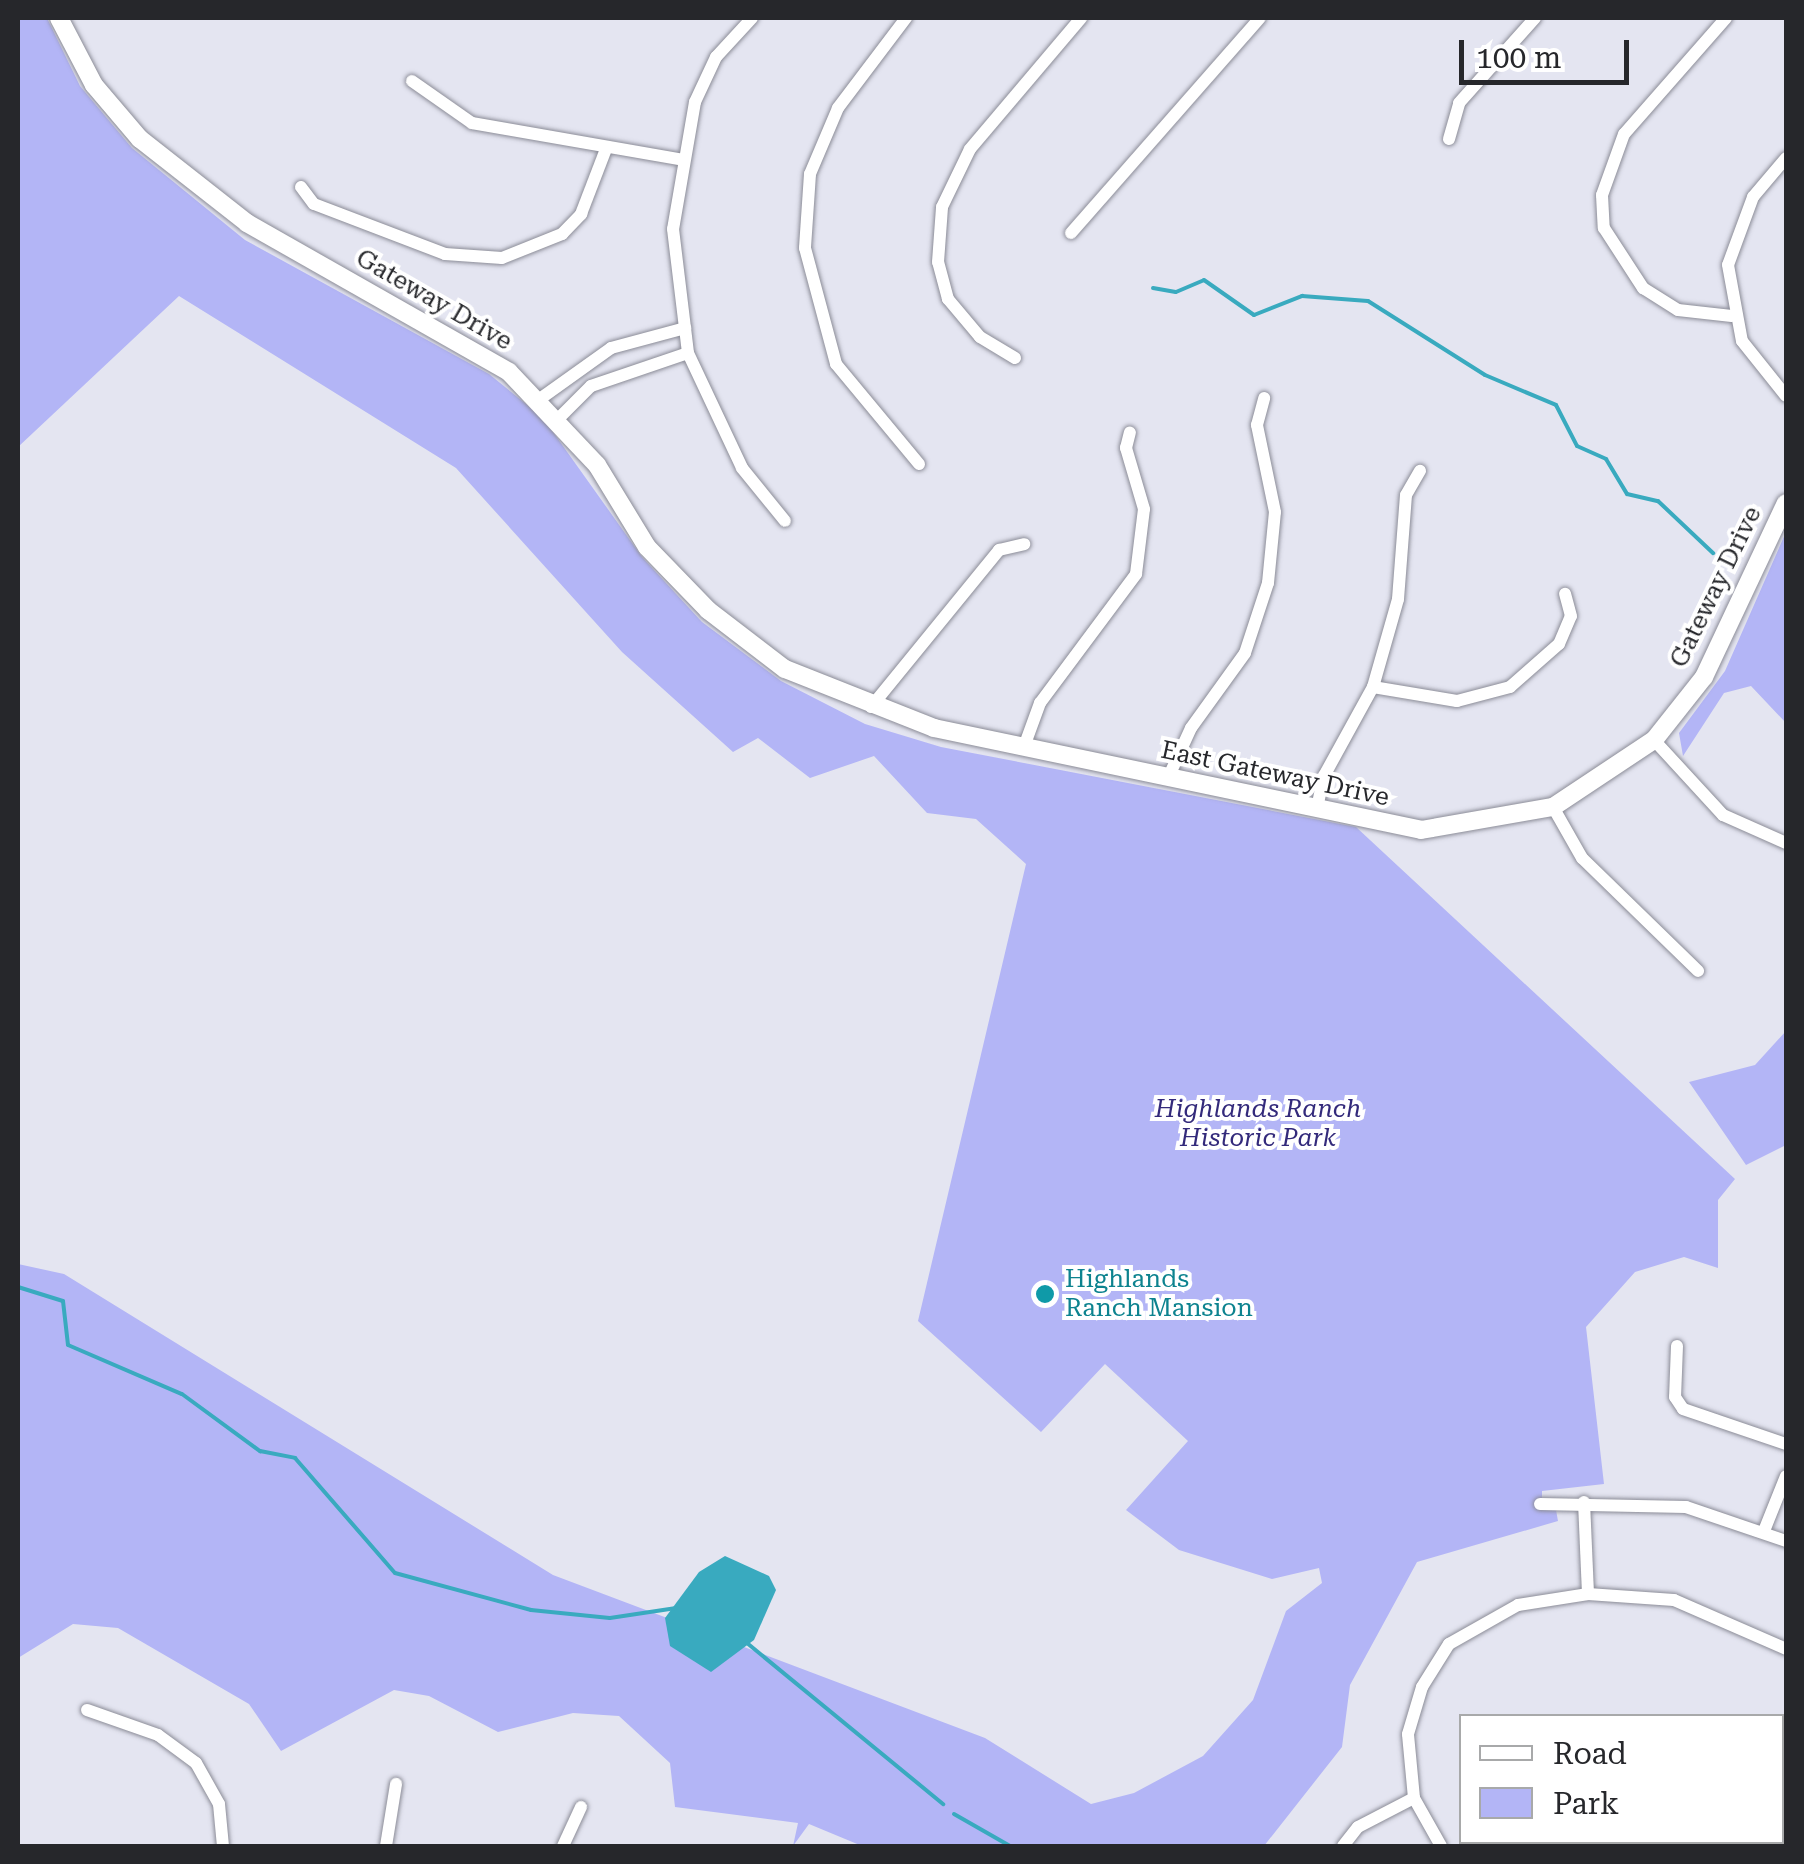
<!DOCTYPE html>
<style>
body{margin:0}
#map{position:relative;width:1804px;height:1864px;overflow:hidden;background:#e4e5f1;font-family:"Roboto Serif",serif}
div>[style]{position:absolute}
.green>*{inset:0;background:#b3b5f6}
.water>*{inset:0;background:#39aabf}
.stream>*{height:4px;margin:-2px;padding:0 2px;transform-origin:2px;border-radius:2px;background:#39aabf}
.roads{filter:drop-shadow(0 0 2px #8b8c97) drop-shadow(0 0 2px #8b8c97)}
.street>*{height:12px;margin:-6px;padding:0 6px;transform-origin:6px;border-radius:6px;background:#fff}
.secondary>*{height:18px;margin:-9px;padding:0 9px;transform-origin:9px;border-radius:9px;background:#fff}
.dots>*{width:28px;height:28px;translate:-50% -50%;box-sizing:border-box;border:5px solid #fff;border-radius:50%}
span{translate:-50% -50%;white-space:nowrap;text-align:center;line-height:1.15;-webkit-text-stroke:8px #fff;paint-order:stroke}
.street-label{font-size:25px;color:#26272b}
.park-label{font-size:25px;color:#332a7b;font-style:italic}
.culture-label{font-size:25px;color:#0d838f}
.left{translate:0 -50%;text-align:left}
.frame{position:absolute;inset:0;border:20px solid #26272b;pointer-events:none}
.legend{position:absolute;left:1459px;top:1714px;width:325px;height:130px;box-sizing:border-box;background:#fff;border:2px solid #a8a9aa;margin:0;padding:12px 18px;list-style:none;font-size:30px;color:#26272b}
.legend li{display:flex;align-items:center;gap:20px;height:50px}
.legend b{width:50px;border:2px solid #a8a9aa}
.scale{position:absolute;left:1459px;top:40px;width:170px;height:45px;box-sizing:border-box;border:5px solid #26272b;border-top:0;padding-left:12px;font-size:30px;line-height:35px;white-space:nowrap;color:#26272b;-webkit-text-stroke:8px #fff;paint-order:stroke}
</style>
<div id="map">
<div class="green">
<i style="clip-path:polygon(18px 18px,47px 18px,80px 86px,132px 148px,245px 240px,489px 374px,543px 418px,642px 557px,702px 622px,781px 681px,865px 724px,941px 747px,1356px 827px,1735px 1179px,1718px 1200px,1718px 1268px,1684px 1257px,1635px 1272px,1586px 1327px,1604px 1484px,1542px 1491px,1542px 1510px,1556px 1510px,1558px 1521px,1417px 1562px,1350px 1685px,1342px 1747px,1264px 1846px,862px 1846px,809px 1824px,793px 1846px,798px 1823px,675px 1807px,670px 1763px,619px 1716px,573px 1713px,498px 1732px,429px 1696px,394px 1690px,281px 1751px,249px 1704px,118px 1628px,73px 1624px,18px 1658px,18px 1264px,64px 1274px,553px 1575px,985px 1738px,1091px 1804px,1134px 1793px,1203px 1756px,1253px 1700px,1286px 1611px,1322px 1583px,1319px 1568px,1272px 1579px,1179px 1550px,1126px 1510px,1188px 1441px,1105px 1364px,1041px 1432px,918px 1321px,1026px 864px,976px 819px,927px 813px,874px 756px,810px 778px,758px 738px,733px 752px,622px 652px,456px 468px,179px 296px,18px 447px)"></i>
<i style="clip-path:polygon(1786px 532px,1786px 723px,1751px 686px,1724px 693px,1683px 756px,1679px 733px,1725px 671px)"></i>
<i style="clip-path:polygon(1786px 1031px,1786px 1145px,1746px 1165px,1689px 1082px,1755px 1065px)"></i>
<i style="clip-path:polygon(1574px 1842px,1722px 1842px,1737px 1846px,1568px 1846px)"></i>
</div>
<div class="water">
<i style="clip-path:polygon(725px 1556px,769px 1576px,776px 1590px,754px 1640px,711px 1672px,670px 1646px,665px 1618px,699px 1572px)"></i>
</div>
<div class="stream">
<i style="left:1153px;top:288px;width:23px;rotate:10deg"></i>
<i style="left:1176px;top:292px;width:30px;rotate:-23deg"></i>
<i style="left:1204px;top:280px;width:61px;rotate:35deg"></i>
<i style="left:1254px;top:315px;width:52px;rotate:-21.6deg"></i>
<i style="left:1302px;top:296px;width:66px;rotate:4.3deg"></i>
<i style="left:1368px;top:301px;width:138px;rotate:32.3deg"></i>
<i style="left:1485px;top:375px;width:77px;rotate:22.9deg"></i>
<i style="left:1556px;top:405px;width:46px;rotate:62.9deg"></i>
<i style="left:1577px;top:446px;width:32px;rotate:24deg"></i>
<i style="left:1606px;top:459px;width:41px;rotate:59deg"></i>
<i style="left:1627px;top:494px;width:32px;rotate:13deg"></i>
<i style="left:1658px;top:501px;width:76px;rotate:43.4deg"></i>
<i style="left:18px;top:1287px;width:47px;rotate:17.3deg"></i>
<i style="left:63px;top:1301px;width:44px;rotate:83.5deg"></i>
<i style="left:68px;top:1345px;width:124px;rotate:23.3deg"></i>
<i style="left:182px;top:1394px;width:97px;rotate:36.2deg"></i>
<i style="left:260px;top:1451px;width:36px;rotate:11deg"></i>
<i style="left:295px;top:1458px;width:152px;rotate:49deg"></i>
<i style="left:395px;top:1573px;width:141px;rotate:15.2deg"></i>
<i style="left:531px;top:1610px;width:79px;rotate:5.8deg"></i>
<i style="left:610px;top:1618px;width:67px;rotate:-8.6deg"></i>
<i style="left:747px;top:1643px;width:254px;rotate:39.4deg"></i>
<i style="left:954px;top:1814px;width:64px;rotate:29.7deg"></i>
</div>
<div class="roads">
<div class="street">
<i style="left:752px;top:18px;width:53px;rotate:132.7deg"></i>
<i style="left:716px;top:57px;width:50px;rotate:115deg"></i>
<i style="left:695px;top:102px;width:129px;rotate:99.8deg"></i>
<i style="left:673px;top:229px;width:125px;rotate:83.1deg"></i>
<i style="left:688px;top:353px;width:127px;rotate:64.8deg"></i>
<i style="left:742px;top:468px;width:68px;rotate:50.9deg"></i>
<i style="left:906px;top:18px;width:113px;rotate:127.1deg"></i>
<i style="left:838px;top:108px;width:72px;rotate:113deg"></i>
<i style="left:810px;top:174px;width:74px;rotate:93.9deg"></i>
<i style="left:805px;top:248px;width:120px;rotate:75deg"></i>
<i style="left:836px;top:364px;width:130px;rotate:50.3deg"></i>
<i style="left:1726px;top:18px;width:154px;rotate:131.3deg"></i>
<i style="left:1624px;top:134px;width:65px;rotate:109.8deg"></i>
<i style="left:1602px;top:195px;width:33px;rotate:87deg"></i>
<i style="left:1604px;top:228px;width:72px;rotate:57deg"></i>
<i style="left:1643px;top:288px;width:41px;rotate:32.2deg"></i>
<i style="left:1678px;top:310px;width:54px;rotate:6.3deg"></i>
<i style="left:412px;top:81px;width:73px;rotate:35deg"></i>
<i style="left:472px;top:123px;width:210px;rotate:9.9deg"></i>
<i style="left:1449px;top:139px;width:37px;rotate:-74deg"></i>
<i style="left:1459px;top:103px;width:114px;rotate:-48.2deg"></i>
<i style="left:1786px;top:158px;width:51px;rotate:130.2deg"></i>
<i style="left:1753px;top:197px;width:72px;rotate:110.2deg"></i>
<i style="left:1728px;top:265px;width:77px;rotate:79.6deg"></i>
<i style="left:1742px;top:341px;width:70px;rotate:51.3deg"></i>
<i style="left:301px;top:187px;width:21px;rotate:53deg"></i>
<i style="left:314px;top:204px;width:140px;rotate:20.9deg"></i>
<i style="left:445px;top:254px;width:57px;rotate:4deg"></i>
<i style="left:502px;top:258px;width:65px;rotate:-21.8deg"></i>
<i style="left:562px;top:234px;width:28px;rotate:-46deg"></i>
<i style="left:581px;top:214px;width:70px;rotate:-69deg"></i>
<i style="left:1071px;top:233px;width:286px;rotate:-48.7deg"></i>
<i style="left:1015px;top:358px;width:41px;rotate:-149deg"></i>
<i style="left:980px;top:337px;width:50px;rotate:-130.1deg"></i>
<i style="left:948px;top:299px;width:38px;rotate:-105deg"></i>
<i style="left:938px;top:262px;width:55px;rotate:-85.8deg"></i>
<i style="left:942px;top:207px;width:64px;rotate:-64.2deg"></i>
<i style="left:970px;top:149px;width:172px;rotate:-49.7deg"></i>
<i style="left:537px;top:401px;width:91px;rotate:-35.6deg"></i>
<i style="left:611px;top:348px;width:77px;rotate:-15.1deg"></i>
<i style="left:557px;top:420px;width:48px;rotate:-45deg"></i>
<i style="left:591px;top:386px;width:102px;rotate:-18.8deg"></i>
<i style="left:1373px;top:687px;width:85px;rotate:9.5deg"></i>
<i style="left:1457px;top:701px;width:55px;rotate:-14.8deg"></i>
<i style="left:1510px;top:687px;width:65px;rotate:-41.3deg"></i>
<i style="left:1559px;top:644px;width:30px;rotate:-67deg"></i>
<i style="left:1571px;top:616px;width:23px;rotate:-105deg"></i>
<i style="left:871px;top:707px;width:203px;rotate:-50.8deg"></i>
<i style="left:999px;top:550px;width:26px;rotate:-13deg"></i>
<i style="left:1654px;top:740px;width:102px;rotate:47.4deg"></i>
<i style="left:1723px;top:815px;width:69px;rotate:24deg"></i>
<i style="left:1025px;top:744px;width:44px;rotate:-69.9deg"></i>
<i style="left:1040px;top:703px;width:161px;rotate:-53.3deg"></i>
<i style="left:1136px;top:574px;width:65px;rotate:-83deg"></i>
<i style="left:1144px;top:509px;width:64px;rotate:-106.4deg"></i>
<i style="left:1126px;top:448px;width:16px;rotate:-76deg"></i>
<i style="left:1168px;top:778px;width:55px;rotate:-65.3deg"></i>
<i style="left:1191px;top:728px;width:92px;rotate:-54.2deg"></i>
<i style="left:1245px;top:653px;width:74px;rotate:-71.8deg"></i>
<i style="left:1268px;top:583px;width:71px;rotate:-84.4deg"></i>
<i style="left:1275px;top:512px;width:89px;rotate:-101.7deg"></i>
<i style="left:1257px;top:425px;width:28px;rotate:-75deg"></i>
<i style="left:1553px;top:807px;width:59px;rotate:60.4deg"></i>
<i style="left:1582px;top:858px;width:162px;rotate:44.2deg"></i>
<i style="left:1317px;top:808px;width:33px;rotate:-78deg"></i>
<i style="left:1324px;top:776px;width:102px;rotate:-61.2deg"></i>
<i style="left:1373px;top:687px;width:91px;rotate:-74.1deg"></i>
<i style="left:1398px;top:599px;width:104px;rotate:-85.6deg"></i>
<i style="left:1406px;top:495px;width:28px;rotate:-60deg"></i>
<i style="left:1677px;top:1346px;width:51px;rotate:92.2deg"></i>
<i style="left:1675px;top:1397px;width:14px;rotate:56deg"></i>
<i style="left:1683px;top:1409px;width:109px;rotate:18.8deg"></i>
<i style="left:1584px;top:1502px;width:92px;rotate:87.5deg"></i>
<i style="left:1540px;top:1504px;width:146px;rotate:1.2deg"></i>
<i style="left:1686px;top:1507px;width:106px;rotate:18.8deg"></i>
<i style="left:1764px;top:1531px;width:59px;rotate:-68.2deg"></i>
<i style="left:87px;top:1710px;width:75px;rotate:19.4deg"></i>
<i style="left:158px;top:1735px;width:47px;rotate:36.4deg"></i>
<i style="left:196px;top:1763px;width:47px;rotate:60.7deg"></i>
<i style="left:219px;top:1804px;width:42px;rotate:84.6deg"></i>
<i style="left:1782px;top:1785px;width:4px"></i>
<i style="left:386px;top:1846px;width:63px;rotate:-80.8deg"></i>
<i style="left:563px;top:1846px;width:43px;rotate:-65.2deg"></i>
<i style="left:1343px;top:1846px;width:24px;rotate:-52deg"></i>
<i style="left:1358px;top:1827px;width:63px;rotate:-27.4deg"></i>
<i style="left:1441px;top:1846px;width:55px;rotate:-119.4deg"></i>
<i style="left:1414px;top:1798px;width:64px;rotate:-95.4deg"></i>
<i style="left:1408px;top:1734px;width:49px;rotate:-73.4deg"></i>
<i style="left:1422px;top:1687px;width:51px;rotate:-57.9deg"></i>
<i style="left:1449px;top:1644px;width:79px;rotate:-29.5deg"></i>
<i style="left:1518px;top:1605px;width:71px;rotate:-8.9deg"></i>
<i style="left:1588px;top:1594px;width:86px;rotate:4deg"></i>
<i style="left:1674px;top:1600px;width:122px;rotate:23.6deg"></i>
</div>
<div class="secondary">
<i style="left:59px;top:18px;width:76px;rotate:62.4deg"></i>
<i style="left:94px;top:85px;width:71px;rotate:49.6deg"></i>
<i style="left:140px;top:139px;width:136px;rotate:38.1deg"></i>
<i style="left:247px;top:223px;width:301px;rotate:29.6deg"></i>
<i style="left:509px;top:372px;width:128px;rotate:46.6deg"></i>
<i style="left:597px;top:465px;width:96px;rotate:58.6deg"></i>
<i style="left:647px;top:547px;width:88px;rotate:45.9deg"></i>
<i style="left:708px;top:610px;width:97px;rotate:37.5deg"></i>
<i style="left:785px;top:669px;width:160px;rotate:21.6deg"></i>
<i style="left:934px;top:728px;width:498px;rotate:11.8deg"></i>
<i style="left:1421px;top:830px;width:134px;rotate:-9.9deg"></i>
<i style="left:1553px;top:807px;width:121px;rotate:-33.6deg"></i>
<i style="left:1654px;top:740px;width:80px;rotate:-51.6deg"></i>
<i style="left:1704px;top:677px;width:192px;rotate:-64.8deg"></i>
</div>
</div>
<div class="dots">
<i style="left:1045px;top:1294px;background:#0f9aa8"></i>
</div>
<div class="street-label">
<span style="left:434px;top:300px;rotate:30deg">Gateway Drive</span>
<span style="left:1716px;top:587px;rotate:-64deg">Gateway Drive</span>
<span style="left:1275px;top:774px;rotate:12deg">East Gateway Drive</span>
</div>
<div class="park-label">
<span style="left:1258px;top:1124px">Highlands Ranch<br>Historic Park</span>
</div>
<div class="culture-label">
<span class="left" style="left:1065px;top:1294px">Highlands<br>Ranch Mansion</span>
</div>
<div class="frame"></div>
<ul class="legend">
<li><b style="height:12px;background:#fff"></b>Road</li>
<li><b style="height:28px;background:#b3b5f6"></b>Park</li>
</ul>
<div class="scale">100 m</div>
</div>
